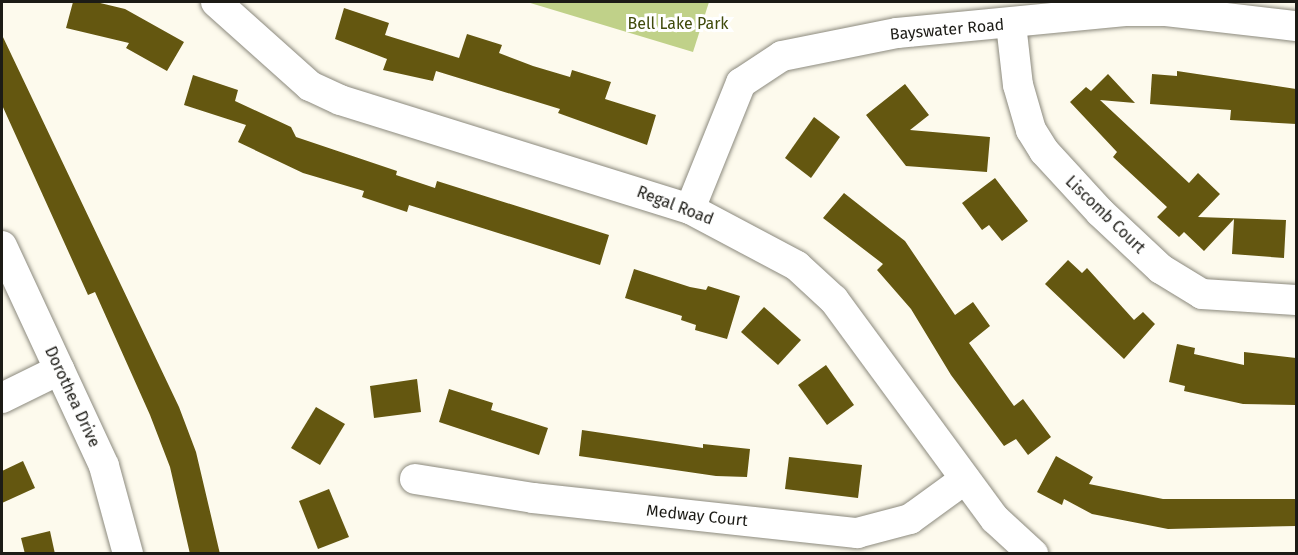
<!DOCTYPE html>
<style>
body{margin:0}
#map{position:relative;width:1298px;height:555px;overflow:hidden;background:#fdfaed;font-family:"Fira Sans",sans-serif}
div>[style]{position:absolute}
.green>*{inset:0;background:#c0d189}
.building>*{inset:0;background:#645710}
.roads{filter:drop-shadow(0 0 2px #8c8a7e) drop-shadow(0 0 2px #8c8a7e)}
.minor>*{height:30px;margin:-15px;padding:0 15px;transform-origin:15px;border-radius:15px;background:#fff}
span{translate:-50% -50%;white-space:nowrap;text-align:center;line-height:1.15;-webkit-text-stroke:6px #fff;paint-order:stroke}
.park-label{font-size:16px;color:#404b0c}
.street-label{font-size:16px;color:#1c1b16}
.frame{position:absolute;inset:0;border:3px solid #1c1b16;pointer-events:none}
</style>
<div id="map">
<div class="green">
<i style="clip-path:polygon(527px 2px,709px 2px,693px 52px)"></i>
</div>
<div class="building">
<i style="clip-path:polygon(73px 2px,96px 2px,125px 9px,184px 42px,167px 71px,126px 48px,129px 43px,66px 28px)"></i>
<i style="clip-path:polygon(344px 8px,389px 23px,385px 35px,459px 58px,467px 34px,502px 45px,499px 53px,533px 66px,570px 77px,572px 70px,611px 82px,605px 99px,656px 115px,647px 145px,558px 113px,560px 109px,436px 71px,433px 81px,383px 70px,387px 59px,335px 39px)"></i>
<i style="clip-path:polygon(2px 35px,179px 407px,196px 452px,220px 554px,190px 554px,170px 467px,150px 415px,95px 292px,88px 295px,2px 105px)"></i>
<i style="clip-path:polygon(1177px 71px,1296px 89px,1296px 124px,1230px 120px,1231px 110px,1150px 104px,1152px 74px,1177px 76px)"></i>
<i style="clip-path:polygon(1108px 74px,1135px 103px,1100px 100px,1189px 183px,1198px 173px,1220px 194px,1198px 217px,1286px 220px,1284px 258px,1232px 254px,1234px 219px,1204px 251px,1184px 232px,1179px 237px,1157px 217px,1167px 207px,1113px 157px,1117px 152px,1070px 102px,1086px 87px,1091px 91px)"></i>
<i style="clip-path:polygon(193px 75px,238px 90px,235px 101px,291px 127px,296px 137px,397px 171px,396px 175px,435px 188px,437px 181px,609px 235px,600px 265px,409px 205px,407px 212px,362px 197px,364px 191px,303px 173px,238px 142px,246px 125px,184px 105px)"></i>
<i style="clip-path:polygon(905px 84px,929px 115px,910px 130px,990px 137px,987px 172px,906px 166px,866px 115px)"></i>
<i style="clip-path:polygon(814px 117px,840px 137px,811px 178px,785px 158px)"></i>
<i style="clip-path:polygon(995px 178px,1028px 221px,1002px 241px,989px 225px,982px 230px,962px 203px)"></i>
<i style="clip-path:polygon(844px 193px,905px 241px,955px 315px,973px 302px,990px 326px,969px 343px,1014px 406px,1023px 399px,1051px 437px,1028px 455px,1016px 439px,1004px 446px,951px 375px,911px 309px,877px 270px,883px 264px,823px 218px)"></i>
<i style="clip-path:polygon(1068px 260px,1082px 273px,1087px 268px,1134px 320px,1143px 312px,1155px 324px,1124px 359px,1045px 284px)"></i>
<i style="clip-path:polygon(634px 269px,690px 287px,706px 290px,708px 286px,740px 296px,727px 339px,695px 330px,696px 325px,681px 320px,682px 316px,625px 298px)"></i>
<i style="clip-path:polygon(764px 307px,801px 340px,778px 365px,741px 332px)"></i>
<i style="clip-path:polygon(1177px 344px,1195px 348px,1194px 354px,1244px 365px,1244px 352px,1296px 358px,1296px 405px,1243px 404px,1184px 391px,1185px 386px,1169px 382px)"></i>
<i style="clip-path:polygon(826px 365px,854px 405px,827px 425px,798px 385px)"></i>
<i style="clip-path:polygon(417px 379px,421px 412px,374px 418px,370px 386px)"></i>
<i style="clip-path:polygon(449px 389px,493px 403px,491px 410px,548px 428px,539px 455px,439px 422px)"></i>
<i style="clip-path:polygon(316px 407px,345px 424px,320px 465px,291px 448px)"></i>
<i style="clip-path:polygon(582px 430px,703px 448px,703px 444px,750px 449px,747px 477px,716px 476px,579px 456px)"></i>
<i style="clip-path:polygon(1056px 456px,1093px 477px,1089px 484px,1163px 499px,1296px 499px,1296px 526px,1168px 529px,1092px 514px,1064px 499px,1062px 505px,1037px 492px)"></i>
<i style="clip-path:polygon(789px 457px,862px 465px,858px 498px,785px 489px)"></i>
<i style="clip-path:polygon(23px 461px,35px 488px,2px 503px,2px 471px)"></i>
<i style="clip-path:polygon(329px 489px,349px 537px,318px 549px,299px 501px)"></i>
<i style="clip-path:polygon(50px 531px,55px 554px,25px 554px,21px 538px)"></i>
</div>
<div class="roads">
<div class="minor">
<i style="left:216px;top:2px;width:126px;rotate:41.8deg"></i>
<i style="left:310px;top:86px;width:33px;rotate:25deg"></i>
<i style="left:340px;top:100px;width:367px;rotate:17.3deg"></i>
<i style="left:690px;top:209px;width:121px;rotate:28deg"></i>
<i style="left:797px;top:266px;width:50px;rotate:42.6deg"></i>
<i style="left:834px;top:300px;width:272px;rotate:53.7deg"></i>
<i style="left:995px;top:519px;width:52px;rotate:42.6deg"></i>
<i style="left:1011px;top:24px;width:61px;rotate:83.5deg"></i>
<i style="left:1018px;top:85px;width:47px;rotate:73.9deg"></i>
<i style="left:1031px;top:130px;width:25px;rotate:58deg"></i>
<i style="left:1044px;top:151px;width:83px;rotate:47.4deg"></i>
<i style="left:1100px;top:212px;width:83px;rotate:43.1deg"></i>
<i style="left:1161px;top:269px;width:48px;rotate:31.4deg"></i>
<i style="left:1202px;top:294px;width:94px;rotate:3.7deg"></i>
<i style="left:690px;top:209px;width:136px;rotate:-68deg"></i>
<i style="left:741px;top:83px;width:49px;rotate:-33.4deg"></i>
<i style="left:782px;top:56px;width:117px;rotate:-11.3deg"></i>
<i style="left:897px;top:33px;width:229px;rotate:-5.5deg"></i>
<i style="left:1125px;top:11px;width:41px"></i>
<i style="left:1166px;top:11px;width:131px;rotate:6.6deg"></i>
<i style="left:2px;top:246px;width:242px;rotate:65.1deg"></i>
<i style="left:104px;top:466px;width:91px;rotate:74.7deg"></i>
<i style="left:2px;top:398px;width:64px;rotate:-26.2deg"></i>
<i style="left:415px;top:479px;width:120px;rotate:9.1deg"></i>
<i style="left:533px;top:498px;width:326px;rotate:6.2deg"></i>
<i style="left:857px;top:533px;width:55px;rotate:-14.8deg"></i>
<i style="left:910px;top:519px;width:68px;rotate:-36deg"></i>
</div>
</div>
<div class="park-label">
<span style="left:678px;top:24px">Bell Lake Park</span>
</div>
<div class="street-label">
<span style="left:947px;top:30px;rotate:-5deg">Bayswater Road</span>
<span style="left:675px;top:206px;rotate:21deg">Regal Road</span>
<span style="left:1105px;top:215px;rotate:44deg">Liscomb Court</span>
<span style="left:72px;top:397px;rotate:65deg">Dorothea Drive</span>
<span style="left:697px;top:516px;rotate:6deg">Medway Court</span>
</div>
<div class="frame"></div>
</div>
